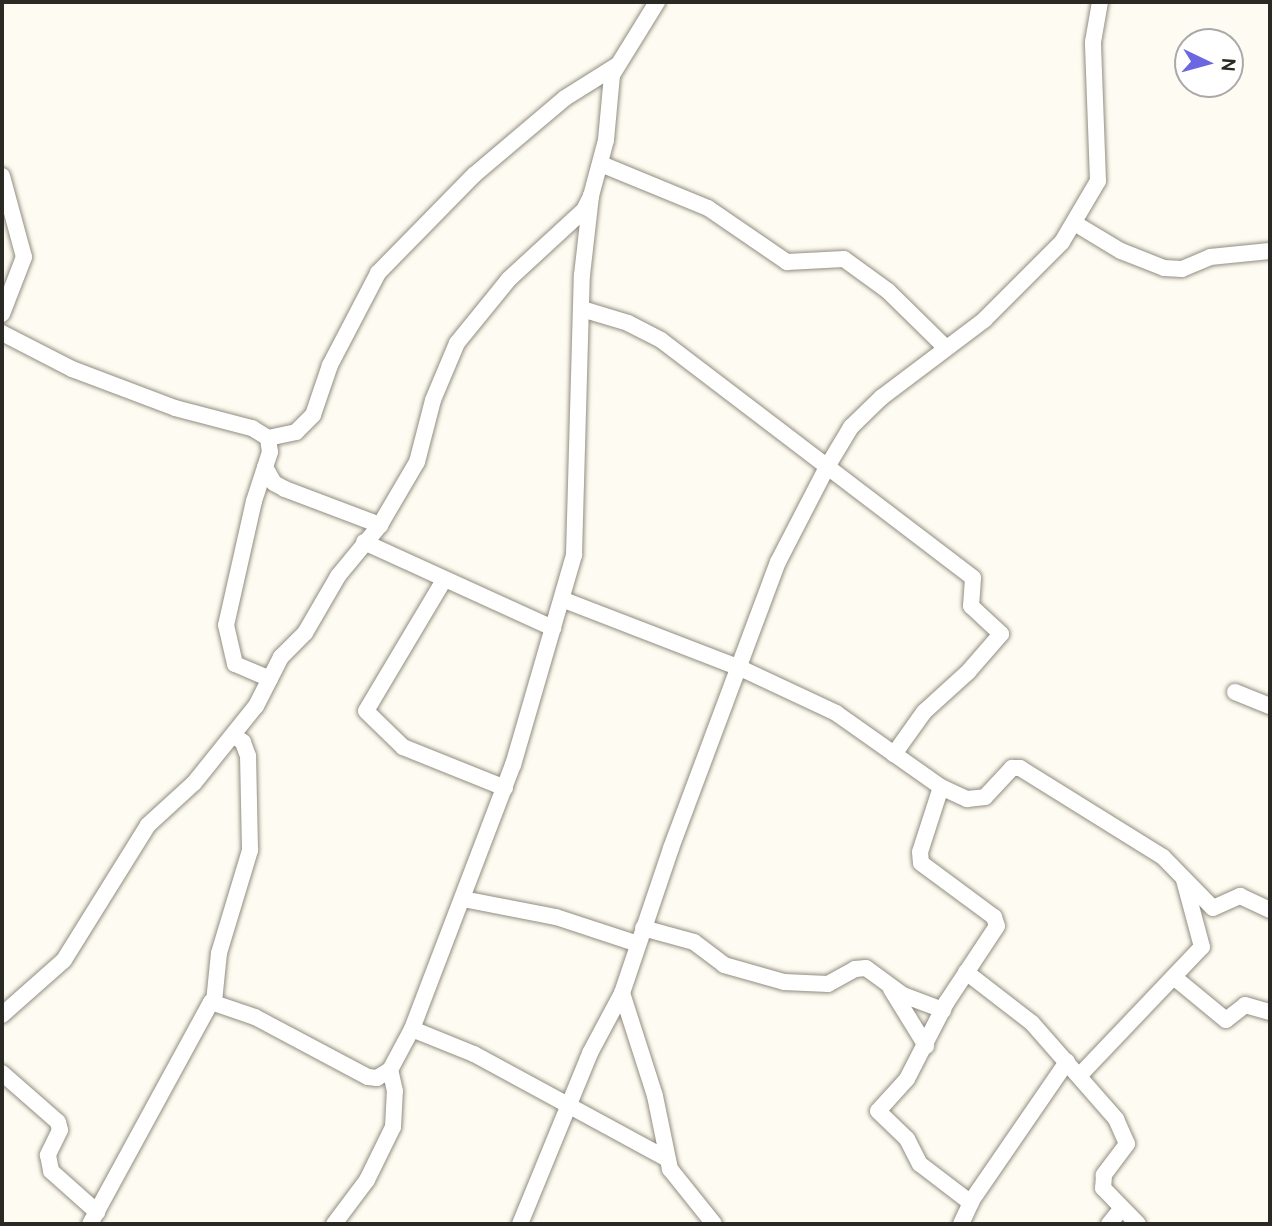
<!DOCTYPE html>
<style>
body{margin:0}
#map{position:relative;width:1272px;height:1226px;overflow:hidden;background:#fefbf2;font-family:Cabin,sans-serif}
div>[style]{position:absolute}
.roads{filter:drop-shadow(0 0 2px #918c7f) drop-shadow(0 0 2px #918c7f)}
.minor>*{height:16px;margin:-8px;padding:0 8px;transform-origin:8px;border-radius:8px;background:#fff}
span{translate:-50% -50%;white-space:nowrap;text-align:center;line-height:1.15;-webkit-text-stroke:5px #fff;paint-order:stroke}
.frame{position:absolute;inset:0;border:4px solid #2b2923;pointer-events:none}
.north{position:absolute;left:1174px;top:28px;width:70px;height:70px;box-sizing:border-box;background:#fff;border:2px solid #aaa9a7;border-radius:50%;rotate:95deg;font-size:19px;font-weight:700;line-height:28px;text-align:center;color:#2b2923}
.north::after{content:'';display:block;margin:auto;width:24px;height:32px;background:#6b67e1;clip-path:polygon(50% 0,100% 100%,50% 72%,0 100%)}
</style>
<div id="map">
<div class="roads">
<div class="minor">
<i style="left:601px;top:164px;width:116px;rotate:22.4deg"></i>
<i style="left:708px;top:208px;width:96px;rotate:34.4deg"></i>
<i style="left:787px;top:262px;width:57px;rotate:-3deg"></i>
<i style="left:844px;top:259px;width:54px;rotate:36deg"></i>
<i style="left:888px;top:291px;width:81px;rotate:44.5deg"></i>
<i style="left:2px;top:176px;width:84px;rotate:74.8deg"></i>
<i style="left:24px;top:257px;width:61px;rotate:111.1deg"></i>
<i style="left:1076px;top:224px;width:52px;rotate:31deg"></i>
<i style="left:1121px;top:251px;width:46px;rotate:21.6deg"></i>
<i style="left:1164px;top:268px;width:18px;rotate:3deg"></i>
<i style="left:1182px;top:269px;width:30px;rotate:-23deg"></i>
<i style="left:1210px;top:257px;width:60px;rotate:-5.7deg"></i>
<i style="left:582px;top:309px;width:48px;rotate:16.9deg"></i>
<i style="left:628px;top:323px;width:37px;rotate:27deg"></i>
<i style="left:661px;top:340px;width:392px;rotate:37.3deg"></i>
<i style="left:973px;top:578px;width:28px;rotate:94deg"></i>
<i style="left:971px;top:606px;width:41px;rotate:43deg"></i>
<i style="left:1001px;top:634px;width:50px;rotate:131deg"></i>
<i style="left:968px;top:672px;width:59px;rotate:137.7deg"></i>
<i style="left:924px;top:712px;width:52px;rotate:125.5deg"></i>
<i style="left:2px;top:333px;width:79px;rotate:27.2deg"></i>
<i style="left:72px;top:369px;width:110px;rotate:20.7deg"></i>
<i style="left:175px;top:408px;width:80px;rotate:14.6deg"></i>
<i style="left:252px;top:428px;width:19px;rotate:32deg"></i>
<i style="left:268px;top:438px;width:14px;rotate:82deg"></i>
<i style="left:270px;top:452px;width:52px;rotate:108.1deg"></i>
<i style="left:254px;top:501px;width:127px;rotate:102.7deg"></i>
<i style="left:226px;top:625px;width:40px;rotate:77deg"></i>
<i style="left:235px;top:664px;width:38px;rotate:23deg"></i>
<i style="left:268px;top:438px;width:29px;rotate:-12deg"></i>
<i style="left:296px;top:432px;width:24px;rotate:-45deg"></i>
<i style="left:313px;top:415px;width:53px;rotate:-71.2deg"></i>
<i style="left:330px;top:365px;width:104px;rotate:-62.4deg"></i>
<i style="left:378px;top:273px;width:137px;rotate:-45.6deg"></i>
<i style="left:474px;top:175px;width:119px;rotate:-40.2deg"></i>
<i style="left:565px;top:98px;width:60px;rotate:-32.1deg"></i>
<i style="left:265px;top:467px;width:18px;rotate:61deg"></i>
<i style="left:274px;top:483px;width:13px;rotate:29deg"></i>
<i style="left:285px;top:489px;width:102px;rotate:20.8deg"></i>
<i style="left:364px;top:542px;width:208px;rotate:24.5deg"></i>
<i style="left:444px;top:580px;width:152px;rotate:120.8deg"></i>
<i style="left:366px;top:711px;width:52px;rotate:44.2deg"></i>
<i style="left:403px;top:747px;width:110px;rotate:21.9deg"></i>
<i style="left:564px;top:600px;width:189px;rotate:21.1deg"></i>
<i style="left:740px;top:668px;width:106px;rotate:25.1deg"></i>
<i style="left:836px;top:713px;width:128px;rotate:35.2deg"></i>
<i style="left:941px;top:787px;width:29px;rotate:25deg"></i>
<i style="left:967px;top:799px;width:18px;rotate:-6deg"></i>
<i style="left:985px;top:797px;width:40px;rotate:-47deg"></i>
<i style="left:1012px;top:768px;width:8px"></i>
<i style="left:1020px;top:768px;width:168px;rotate:31.9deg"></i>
<i style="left:1163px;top:857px;width:71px;rotate:45.6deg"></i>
<i style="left:1213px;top:908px;width:30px;rotate:-24deg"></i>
<i style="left:1240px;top:896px;width:33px;rotate:25deg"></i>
<i style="left:1235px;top:692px;width:38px;rotate:22deg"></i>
<i style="left:941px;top:787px;width:68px;rotate:107.9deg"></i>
<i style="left:920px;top:852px;width:11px;rotate:85deg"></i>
<i style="left:921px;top:863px;width:91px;rotate:36.5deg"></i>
<i style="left:994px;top:917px;width:9px;rotate:72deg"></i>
<i style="left:997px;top:926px;width:92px;rotate:123.5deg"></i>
<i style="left:946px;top:1003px;width:85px;rotate:117.2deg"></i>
<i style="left:907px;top:1079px;width:43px;rotate:132.2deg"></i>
<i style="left:878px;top:1111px;width:40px;rotate:44deg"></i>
<i style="left:907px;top:1139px;width:28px;rotate:63deg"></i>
<i style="left:920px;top:1164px;width:64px;rotate:37.4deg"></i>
<i style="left:463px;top:899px;width:95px;rotate:11deg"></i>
<i style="left:556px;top:917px;width:86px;rotate:18.2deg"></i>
<i style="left:643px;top:928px;width:53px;rotate:15.4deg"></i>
<i style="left:694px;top:942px;width:38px;rotate:37deg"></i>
<i style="left:724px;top:965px;width:62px;rotate:15.8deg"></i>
<i style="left:784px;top:982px;width:44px;rotate:2.6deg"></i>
<i style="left:828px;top:984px;width:31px;rotate:-29deg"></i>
<i style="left:855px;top:969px;width:11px;rotate:-5deg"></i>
<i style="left:866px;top:968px;width:46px;rotate:36.1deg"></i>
<i style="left:903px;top:995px;width:43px;rotate:20.6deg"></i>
<i style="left:966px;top:972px;width:83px;rotate:37.7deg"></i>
<i style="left:1032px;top:1023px;width:128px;rotate:48.8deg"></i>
<i style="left:1116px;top:1119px;width:27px;rotate:66deg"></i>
<i style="left:1127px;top:1144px;width:39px;rotate:127deg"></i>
<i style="left:1104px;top:1175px;width:13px;rotate:94deg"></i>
<i style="left:1103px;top:1188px;width:50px;rotate:45.8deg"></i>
<i style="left:1175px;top:978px;width:66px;rotate:39.5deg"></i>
<i style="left:1226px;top:1020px;width:24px;rotate:-38deg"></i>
<i style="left:1245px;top:1005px;width:26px;rotate:16deg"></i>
<i style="left:891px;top:989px;width:67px;rotate:58.4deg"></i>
<i style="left:622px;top:993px;width:108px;rotate:72.2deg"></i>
<i style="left:655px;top:1096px;width:75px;rotate:78.4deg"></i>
<i style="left:670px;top:1169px;width:70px;rotate:51.3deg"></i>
<i style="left:214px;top:1002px;width:49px;rotate:-84.2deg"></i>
<i style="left:219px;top:953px;width:108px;rotate:-73.2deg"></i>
<i style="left:250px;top:850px;width:94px;rotate:-91.2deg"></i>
<i style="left:248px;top:756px;width:15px;rotate:-110deg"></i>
<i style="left:243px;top:742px;width:12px;rotate:-145deg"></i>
<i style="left:2px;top:1015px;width:83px;rotate:-41.6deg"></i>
<i style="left:64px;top:960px;width:159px;rotate:-58.1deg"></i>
<i style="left:148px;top:825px;width:62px;rotate:-42.4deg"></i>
<i style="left:194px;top:783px;width:99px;rotate:-51.2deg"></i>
<i style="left:256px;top:706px;width:55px;rotate:-63deg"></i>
<i style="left:281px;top:657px;width:34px;rotate:-45deg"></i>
<i style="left:305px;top:633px;width:66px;rotate:-59.9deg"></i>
<i style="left:338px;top:576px;width:66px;rotate:-50.5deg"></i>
<i style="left:380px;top:525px;width:73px;rotate:-59.6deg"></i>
<i style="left:417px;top:462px;width:64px;rotate:-75.5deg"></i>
<i style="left:433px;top:400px;width:62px;rotate:-67.2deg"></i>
<i style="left:457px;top:343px;width:82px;rotate:-50.9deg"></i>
<i style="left:509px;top:279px;width:102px;rotate:-42.6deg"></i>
<i style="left:584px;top:210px;width:16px;rotate:-63deg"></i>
<i style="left:591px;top:196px;width:58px;rotate:-75deg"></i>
<i style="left:606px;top:140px;width:65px;rotate:-84.7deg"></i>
<i style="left:612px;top:75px;width:86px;rotate:-58.3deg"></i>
<i style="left:412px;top:1029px;width:67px;rotate:22deg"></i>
<i style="left:474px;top:1054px;width:220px;rotate:28.5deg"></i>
<i style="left:2px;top:1073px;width:74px;rotate:41.2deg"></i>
<i style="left:58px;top:1122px;width:8px;rotate:76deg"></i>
<i style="left:60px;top:1130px;width:28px;rotate:116deg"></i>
<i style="left:48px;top:1155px;width:16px;rotate:79deg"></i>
<i style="left:51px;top:1171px;width:62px;rotate:41.7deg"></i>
<i style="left:1079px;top:1076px;width:178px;rotate:-46.4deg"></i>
<i style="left:1202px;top:947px;width:69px;rotate:-105deg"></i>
<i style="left:90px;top:1224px;width:253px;rotate:-61.4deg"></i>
<i style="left:211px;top:1002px;width:46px;rotate:18.8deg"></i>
<i style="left:255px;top:1017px;width:128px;rotate:28deg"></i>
<i style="left:368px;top:1077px;width:9px;rotate:6deg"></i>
<i style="left:377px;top:1078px;width:15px;rotate:-32deg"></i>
<i style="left:390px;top:1070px;width:47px;rotate:-61.8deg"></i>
<i style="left:412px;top:1029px;width:283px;rotate:-69.1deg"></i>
<i style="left:513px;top:765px;width:219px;rotate:-73.8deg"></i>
<i style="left:574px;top:555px;width:280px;rotate:-88.4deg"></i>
<i style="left:582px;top:275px;width:80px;rotate:-83.5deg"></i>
<i style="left:334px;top:1224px;width:55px;rotate:-53.1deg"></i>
<i style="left:367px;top:1180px;width:59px;rotate:-63.9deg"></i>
<i style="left:393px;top:1127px;width:36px;rotate:-87deg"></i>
<i style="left:395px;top:1091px;width:22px;rotate:-103deg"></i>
<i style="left:520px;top:1224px;width:185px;rotate:-67.7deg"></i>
<i style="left:590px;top:1053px;width:68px;rotate:-61.9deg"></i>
<i style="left:622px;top:993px;width:153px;rotate:-71.3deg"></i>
<i style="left:671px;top:848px;width:305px;rotate:-69.5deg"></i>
<i style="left:778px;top:562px;width:107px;rotate:-62.7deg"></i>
<i style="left:827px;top:467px;width:47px;rotate:-59deg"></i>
<i style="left:851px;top:427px;width:43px;rotate:-44.1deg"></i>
<i style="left:882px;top:397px;width:128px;rotate:-37deg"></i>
<i style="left:984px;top:320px;width:110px;rotate:-45deg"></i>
<i style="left:1062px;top:242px;width:71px;rotate:-59.5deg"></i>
<i style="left:1098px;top:181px;width:139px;rotate:-92.1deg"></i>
<i style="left:1093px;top:42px;width:41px;rotate:-80.1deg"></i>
<i style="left:961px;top:1224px;width:26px;rotate:-65deg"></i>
<i style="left:972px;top:1200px;width:168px;rotate:-55.5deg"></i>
<i style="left:1109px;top:1224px;width:19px;rotate:-51deg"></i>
</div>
</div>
<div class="frame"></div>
<div class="north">N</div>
</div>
